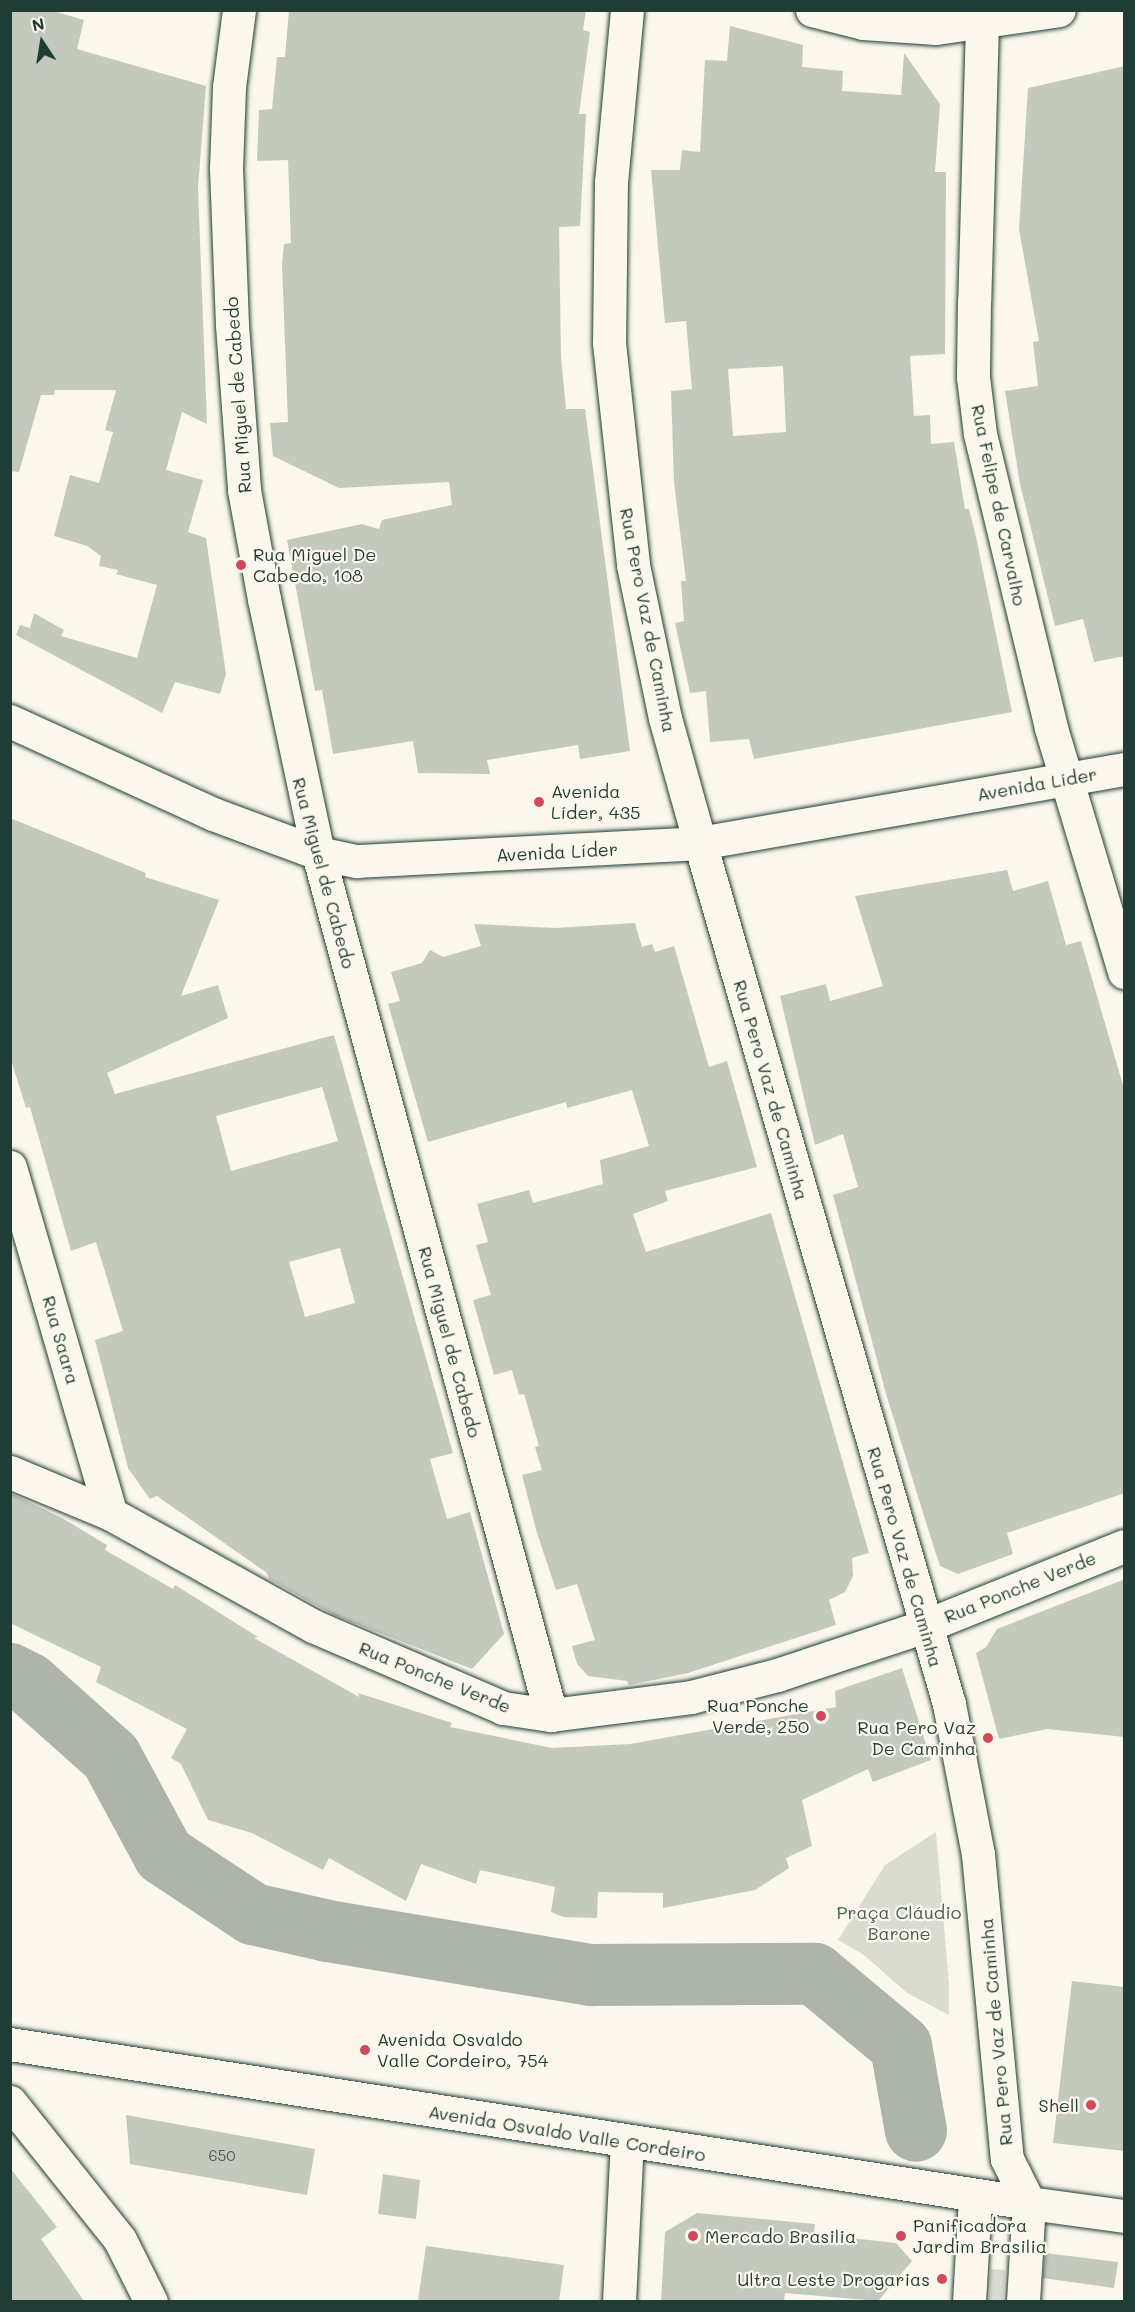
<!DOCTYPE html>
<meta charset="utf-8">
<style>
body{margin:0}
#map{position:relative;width:1135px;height:2312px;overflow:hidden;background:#fbf7ec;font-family:Mali,sans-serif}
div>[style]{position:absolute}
.green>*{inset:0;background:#dbdcd1}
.river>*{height:62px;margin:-31px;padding:0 31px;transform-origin:31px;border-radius:31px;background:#adb4aa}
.building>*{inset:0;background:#c4c9be}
.roads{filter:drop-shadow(0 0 2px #1f3d34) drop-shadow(0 0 2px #1f3d34)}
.minor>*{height:33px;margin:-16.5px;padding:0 16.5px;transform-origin:16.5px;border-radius:16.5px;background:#fbf7ec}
.tertiary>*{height:33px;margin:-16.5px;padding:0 16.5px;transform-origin:16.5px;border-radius:16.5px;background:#fbf7ec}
.secondary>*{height:33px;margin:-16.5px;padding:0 16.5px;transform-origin:16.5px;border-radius:16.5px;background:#fbf7ec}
.dots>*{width:16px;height:16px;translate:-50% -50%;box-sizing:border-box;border:3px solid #fbf7ec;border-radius:50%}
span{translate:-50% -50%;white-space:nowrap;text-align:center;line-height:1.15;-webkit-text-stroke:4.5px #fbf7ec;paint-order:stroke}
.number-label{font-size:15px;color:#486056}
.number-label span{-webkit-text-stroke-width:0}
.street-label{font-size:18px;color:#1f3d34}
.poi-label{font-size:18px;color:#1f3d34}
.left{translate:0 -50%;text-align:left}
.right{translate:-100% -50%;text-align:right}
.park-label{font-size:18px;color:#455d53}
.frame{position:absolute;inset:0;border:12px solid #1f3d34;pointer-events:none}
.north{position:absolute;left:12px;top:12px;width:60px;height:60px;-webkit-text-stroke:4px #fbf7ec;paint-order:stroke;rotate:348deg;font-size:16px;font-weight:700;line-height:24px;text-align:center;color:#1f3d34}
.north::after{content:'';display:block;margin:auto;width:21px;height:27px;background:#1f3d34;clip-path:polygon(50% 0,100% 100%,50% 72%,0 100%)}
</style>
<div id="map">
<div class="green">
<i style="clip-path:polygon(936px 1832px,949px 1985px,949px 2015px,907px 1993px,864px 1955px,838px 1940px,885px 1865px)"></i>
<i style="clip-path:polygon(991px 2269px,1005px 2270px,1003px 2301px,989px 2301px)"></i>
</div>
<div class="river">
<i style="left:10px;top:1674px;width:20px;rotate:27deg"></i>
<i style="left:28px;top:1683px;width:111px;rotate:41.7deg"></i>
<i style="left:111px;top:1757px;width:111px;rotate:61.6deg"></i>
<i style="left:164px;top:1855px;width:107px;rotate:33.5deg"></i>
<i style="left:253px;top:1914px;width:77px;rotate:12.8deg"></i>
<i style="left:328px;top:1931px;width:268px;rotate:9.5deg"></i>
<i style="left:592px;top:1975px;width:223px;rotate:-0.3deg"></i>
<i style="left:815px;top:1974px;width:112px;rotate:39.9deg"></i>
<i style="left:901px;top:2046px;width:86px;rotate:80deg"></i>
</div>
<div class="building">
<i style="clip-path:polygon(10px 10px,50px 10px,84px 20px,77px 49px,206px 86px,198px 188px,207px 424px,182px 412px,166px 470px,203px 480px,188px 532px,206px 538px,226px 674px,220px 694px,175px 682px,162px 713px,16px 635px,20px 625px,30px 628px,34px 613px,64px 630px,61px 636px,137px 658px,157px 585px,116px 574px,118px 570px,99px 566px,101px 556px,87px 546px,54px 536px,70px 475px,99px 483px,113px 432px,105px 430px,116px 390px,55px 390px,54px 395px,41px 395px,19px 472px,10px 471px)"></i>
<i style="clip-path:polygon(289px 10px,586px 10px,583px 30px,590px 32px,579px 114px,586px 114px,580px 226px,559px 227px,561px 357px,566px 409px,585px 409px,630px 751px,580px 759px,578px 745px,487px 760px,490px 774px,418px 773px,413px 741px,333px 754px,322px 690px,315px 691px,287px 540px,362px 524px,379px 529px,382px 520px,452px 505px,449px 482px,339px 488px,273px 456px,270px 423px,288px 422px,282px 264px,284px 244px,291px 243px,288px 160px,257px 161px,259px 110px,272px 109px,277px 57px,285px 57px)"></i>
<i style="clip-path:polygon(evenodd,730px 26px,803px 45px,802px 67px,843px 71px,842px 91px,901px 95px,904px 53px,940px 104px,935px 172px,946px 172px,945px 354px,910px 356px,914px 416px,930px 415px,931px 444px,954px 442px,965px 509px,969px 509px,976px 537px,1012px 712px,754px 759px,749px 739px,710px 742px,706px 691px,690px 693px,675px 623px,684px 621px,681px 581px,686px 581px,674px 482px,671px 391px,692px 389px,686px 321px,665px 323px,651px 170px,680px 170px,682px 150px,700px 152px,705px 60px,727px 61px,730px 26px,783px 366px,786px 432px,733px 436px,728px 369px,783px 366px)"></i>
<i style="clip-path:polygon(1125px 66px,1125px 656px,1094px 662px,1083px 619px,1055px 626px,1020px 484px,1005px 391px,1038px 386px,1033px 342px,1039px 341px,1019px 229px,1028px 88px)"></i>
<i style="clip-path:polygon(evenodd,10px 818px,146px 873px,145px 877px,219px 900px,181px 996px,218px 985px,228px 1018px,107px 1073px,115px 1094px,334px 1035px,453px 1453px,430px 1459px,447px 1519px,470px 1512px,504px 1634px,472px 1669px,334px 1615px,269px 1579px,267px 1573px,157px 1496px,150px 1499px,128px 1468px,95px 1340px,123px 1331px,96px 1242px,71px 1251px,30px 1107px,26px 1108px,10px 1057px,10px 818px,322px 1087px,338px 1141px,231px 1171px,216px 1116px,322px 1087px,10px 818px,340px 1248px,355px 1303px,305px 1317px,289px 1262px,340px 1248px)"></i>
<i style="clip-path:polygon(1007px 870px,1013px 891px,1048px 881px,1066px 945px,1081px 941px,1125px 1092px,1125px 1493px,1007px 1533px,1013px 1554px,958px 1574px,940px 1566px,934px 1548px,886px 1394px,833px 1195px,858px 1187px,843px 1134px,815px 1145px,780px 996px,826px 984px,830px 1001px,883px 986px,855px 896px)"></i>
<i style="clip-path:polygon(635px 923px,642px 947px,652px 944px,655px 952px,674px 946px,709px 1067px,727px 1061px,757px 1167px,665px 1191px,668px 1201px,633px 1214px,646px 1252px,771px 1213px,869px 1553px,852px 1558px,853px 1576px,845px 1592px,829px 1600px,836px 1625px,688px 1673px,629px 1685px,627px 1681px,588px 1676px,577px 1664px,572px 1646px,595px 1640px,577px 1584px,556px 1590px,537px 1533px,522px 1475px,542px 1470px,535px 1447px,539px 1446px,524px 1394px,519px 1395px,512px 1370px,494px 1375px,473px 1300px,491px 1295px,476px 1245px,488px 1242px,477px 1204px,529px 1190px,533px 1203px,603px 1184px,600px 1160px,649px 1146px,632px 1090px,567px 1108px,566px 1102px,428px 1142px,388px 1004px,400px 1001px,391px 972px,422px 963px,430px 950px,443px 957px,481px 946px,474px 924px,555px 928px)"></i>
<i style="clip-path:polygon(10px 1493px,62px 1518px,107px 1545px,105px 1550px,173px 1589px,175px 1585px,258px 1637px,254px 1638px,359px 1697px,358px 1693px,452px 1723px,450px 1727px,552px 1748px,630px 1744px,836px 1707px,835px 1691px,902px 1668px,931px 1760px,873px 1782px,868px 1769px,802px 1800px,812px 1846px,786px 1858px,789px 1868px,755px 1890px,663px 1908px,663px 1893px,598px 1892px,597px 1918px,563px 1917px,551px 1912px,555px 1887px,480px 1870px,476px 1884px,421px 1864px,406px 1901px,329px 1858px,323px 1870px,252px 1833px,208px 1820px,181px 1764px,171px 1758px,187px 1729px,96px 1682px,101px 1667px,10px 1623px)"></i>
<i style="clip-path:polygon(1125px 1579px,1125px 1737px,1047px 1729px,999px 1739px,976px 1653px,986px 1647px,997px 1629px)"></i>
<i style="clip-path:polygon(1072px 1981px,1125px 1987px,1125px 2151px,1053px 2143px)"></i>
<i style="clip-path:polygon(126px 2115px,315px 2149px,307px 2195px,130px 2164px)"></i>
<i style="clip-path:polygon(10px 2168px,57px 2227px,41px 2239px,84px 2301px,10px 2301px)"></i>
<i style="clip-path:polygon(383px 2174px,420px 2180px,416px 2219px,378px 2214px)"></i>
<i style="clip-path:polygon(697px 2213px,815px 2224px,814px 2234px,896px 2243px,912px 2261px,878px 2301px,785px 2293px,784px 2301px,661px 2301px,665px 2232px)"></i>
<i style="clip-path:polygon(426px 2246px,564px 2265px,559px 2301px,418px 2301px)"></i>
<i style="clip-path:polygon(1045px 2253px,1118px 2262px,1114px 2288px,1043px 2278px)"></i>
</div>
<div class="roads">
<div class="minor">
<i style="left:239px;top:10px;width:78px;rotate:97.4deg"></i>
<i style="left:229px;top:87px;width:81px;rotate:92.1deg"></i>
<i style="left:226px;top:168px;width:157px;rotate:87.8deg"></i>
<i style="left:232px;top:325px;width:165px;rotate:85.8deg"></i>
<i style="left:244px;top:490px;width:111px;rotate:79.6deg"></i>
<i style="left:264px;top:599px;width:260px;rotate:78deg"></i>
<i style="left:318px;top:853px;width:893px;rotate:74.87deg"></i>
<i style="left:627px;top:10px;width:172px;rotate:95.3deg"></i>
<i style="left:611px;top:181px;width:162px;rotate:90.7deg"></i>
<i style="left:609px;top:343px;width:223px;rotate:83.8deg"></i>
<i style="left:633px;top:565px;width:156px;rotate:78.2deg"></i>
<i style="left:665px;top:718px;width:130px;rotate:74.4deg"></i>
<i style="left:700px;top:843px;width:896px;rotate:73.87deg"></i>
<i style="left:949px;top:1704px;width:153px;rotate:79.1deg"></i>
<i style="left:978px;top:1854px;width:306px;rotate:84.6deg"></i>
<i style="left:1007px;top:2159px;width:49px;rotate:63.4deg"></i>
<i style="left:812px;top:10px;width:53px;rotate:14.3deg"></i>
<i style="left:863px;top:23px;width:73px;rotate:3.9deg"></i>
<i style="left:936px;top:28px;width:124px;rotate:-8.3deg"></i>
<i style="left:982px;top:23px;width:278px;rotate:91.6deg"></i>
<i style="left:974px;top:301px;width:76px;rotate:90.8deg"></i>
<i style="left:973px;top:377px;width:57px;rotate:83deg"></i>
<i style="left:980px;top:434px;width:302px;rotate:76.4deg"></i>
<i style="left:1051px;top:728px;width:255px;rotate:73.3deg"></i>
<i style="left:10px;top:721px;width:223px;rotate:24.6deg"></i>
<i style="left:213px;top:814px;width:112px;rotate:20.4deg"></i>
<i style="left:318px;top:853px;width:40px;rotate:12deg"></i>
<i style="left:357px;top:861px;width:343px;rotate:-3deg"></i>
<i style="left:700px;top:843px;width:430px;rotate:-9.9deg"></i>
<i style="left:10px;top:1167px;width:361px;rotate:73.8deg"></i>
<i style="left:10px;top:1472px;width:109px;rotate:22.6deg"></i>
<i style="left:111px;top:1514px;width:231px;rotate:29deg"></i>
<i style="left:313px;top:1626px;width:207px;rotate:23.3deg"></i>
<i style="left:503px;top:1708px;width:49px;rotate:8.3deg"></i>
<i style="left:551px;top:1715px;width:141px;rotate:-7.3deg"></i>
<i style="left:691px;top:1697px;width:89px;rotate:-14.3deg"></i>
<i style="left:777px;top:1675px;width:156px;rotate:-18.3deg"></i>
<i style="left:925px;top:1626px;width:214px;rotate:-21.9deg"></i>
<i style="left:10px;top:2102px;width:176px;rotate:51.4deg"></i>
<i style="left:120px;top:2240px;width:69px;rotate:63.4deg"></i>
<i style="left:619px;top:2302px;width:161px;rotate:-87.2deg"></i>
</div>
<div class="tertiary">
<i style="left:1029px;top:2203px;width:96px;rotate:7.8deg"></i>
</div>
<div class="secondary">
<i style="left:10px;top:2044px;width:1031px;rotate:8.87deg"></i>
<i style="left:1029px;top:2203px;width:99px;rotate:93.5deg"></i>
<i style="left:969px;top:2302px;width:105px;rotate:-86.7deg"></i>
</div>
</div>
<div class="dots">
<i style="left:241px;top:565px;background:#d1495b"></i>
<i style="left:539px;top:802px;background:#d1495b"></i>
<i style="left:821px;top:1716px;background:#d1495b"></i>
<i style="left:988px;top:1738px;background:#d1495b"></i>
<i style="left:365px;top:2050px;background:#d1495b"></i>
<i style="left:1091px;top:2105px;background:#d1495b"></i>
<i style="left:693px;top:2236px;background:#d1495b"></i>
<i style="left:901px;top:2236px;background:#d1495b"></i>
<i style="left:942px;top:2279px;background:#d1495b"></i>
</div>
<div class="number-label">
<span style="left:222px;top:2156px">650</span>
</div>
<div class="street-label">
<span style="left:238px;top:395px;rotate:-94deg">Rua Miguel de Cabedo</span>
<span style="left:999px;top:505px;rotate:78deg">Rua Felipe de Carvalho</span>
<span style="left:648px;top:620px;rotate:79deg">Rua Pero Vaz de Caminha</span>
<span style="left:1037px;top:784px;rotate:-10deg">Avenida Líder</span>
<span style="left:557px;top:852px;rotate:-3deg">Avenida Líder</span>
<span style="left:324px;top:873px;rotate:75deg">Rua Miguel de Cabedo</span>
<span style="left:771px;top:1090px;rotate:74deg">Rua Pero Vaz de Caminha</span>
<span style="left:61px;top:1340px;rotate:74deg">Rua Saara</span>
<span style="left:450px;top:1342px;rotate:75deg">Rua Miguel de Cabedo</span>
<span style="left:905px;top:1557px;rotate:74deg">Rua Pero Vaz de Caminha</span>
<span style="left:1020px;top:1587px;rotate:-22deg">Rua Ponche Verde</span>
<span style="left:435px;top:1677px;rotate:22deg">Rua Ponche Verde</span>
<span style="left:996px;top:2032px;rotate:-95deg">Rua Pero Vaz de Caminha</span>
<span style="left:567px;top:2133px;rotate:9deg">Avenida Osvaldo Valle Cordeiro</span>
</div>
<div class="poi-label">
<span class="left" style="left:253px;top:565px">Rua Miguel De<br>Cabedo, 108</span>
<span class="left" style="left:551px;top:802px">Avenida<br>Líder, 435</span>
<span class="right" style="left:809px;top:1716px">Rua Ponche<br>Verde, 250</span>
<span class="right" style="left:976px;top:1738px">Rua Pero Vaz<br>De Caminha</span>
<span class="left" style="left:377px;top:2050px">Avenida Osvaldo<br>Valle Cordeiro, 754</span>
<span class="right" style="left:1079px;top:2105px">Shell</span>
<span class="left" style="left:913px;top:2236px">Panificadora<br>Jardim Brasilia</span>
<span class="left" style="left:705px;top:2236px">Mercado Brasilia</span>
<span class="right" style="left:930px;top:2279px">Ultra Leste Drogarias</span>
</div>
<div class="park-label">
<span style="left:899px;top:1923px">Praça Cláudio<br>Barone</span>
</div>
<div class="frame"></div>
<div class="north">N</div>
</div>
